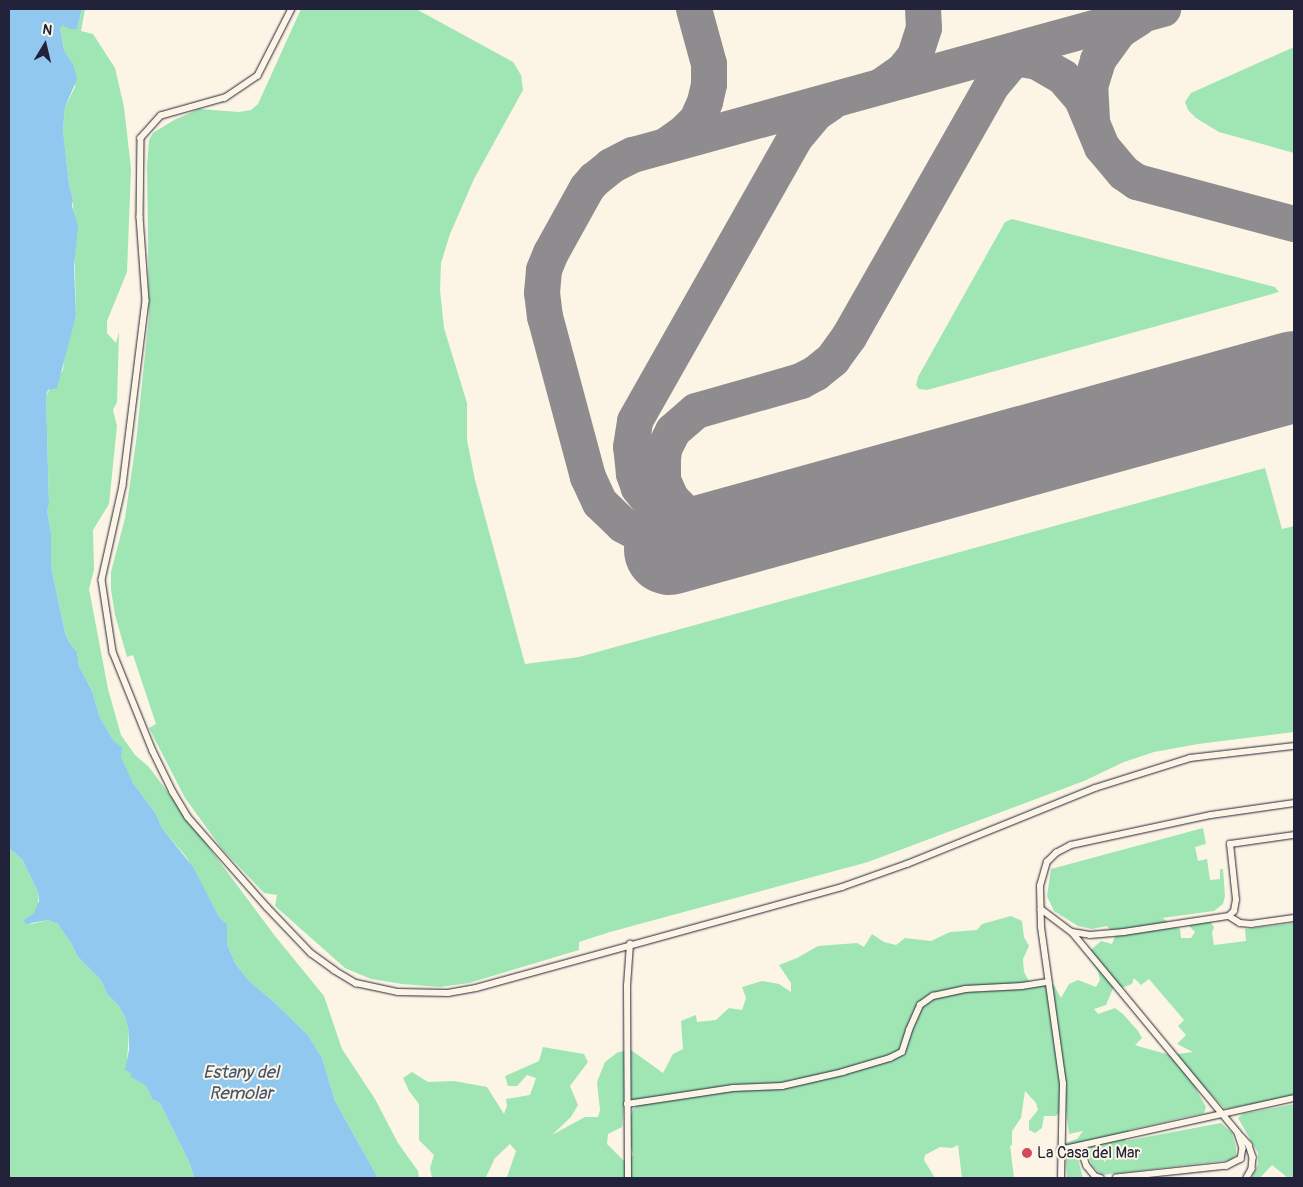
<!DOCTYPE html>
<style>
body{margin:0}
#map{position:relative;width:1303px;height:1187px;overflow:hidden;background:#fcf5e5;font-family:Pangolin,sans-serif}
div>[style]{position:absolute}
.green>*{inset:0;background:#9fe6b4}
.water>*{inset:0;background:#91c8ef}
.taxiway>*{height:36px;margin:-18px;padding:0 18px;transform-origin:18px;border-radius:18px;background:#8f8c90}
.runway>*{height:91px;margin:-45.5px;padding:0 45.5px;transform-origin:45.5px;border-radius:45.5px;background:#8f8c90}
.roads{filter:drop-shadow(0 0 1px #22223b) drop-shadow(0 0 1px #22223b)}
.lane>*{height:5.5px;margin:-2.75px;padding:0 2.75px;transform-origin:2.75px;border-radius:2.75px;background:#fcf5e5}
.dots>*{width:14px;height:14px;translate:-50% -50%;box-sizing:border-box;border:2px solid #fcf5e5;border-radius:50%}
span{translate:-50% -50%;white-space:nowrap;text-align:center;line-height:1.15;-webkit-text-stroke:4px #fcf5e5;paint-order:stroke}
.poi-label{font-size:16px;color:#22223b}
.left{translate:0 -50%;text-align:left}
.water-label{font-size:18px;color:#435471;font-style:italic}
.frame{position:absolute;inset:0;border:10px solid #22223b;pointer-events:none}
.north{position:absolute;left:20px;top:20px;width:50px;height:50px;-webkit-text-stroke:4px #fcf5e5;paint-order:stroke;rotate:9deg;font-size:14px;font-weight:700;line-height:20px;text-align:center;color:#22223b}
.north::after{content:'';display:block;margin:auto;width:18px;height:22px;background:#22223b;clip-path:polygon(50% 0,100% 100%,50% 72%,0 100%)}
</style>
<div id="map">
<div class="green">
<i style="clip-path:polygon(82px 9px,85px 9px,81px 31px,93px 34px,115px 68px,124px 107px,131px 169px,127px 272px,107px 321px,107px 333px,116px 343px,119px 332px,117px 402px,113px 410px,117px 426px,109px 504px,93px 530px,94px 570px,89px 589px,108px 689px,121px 735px,135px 755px,149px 767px,275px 936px,324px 996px,342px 1049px,375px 1099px,398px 1143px,418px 1171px,419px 1178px,378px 1178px,335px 1101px,322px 1058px,308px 1035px,274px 1002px,248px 980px,235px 963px,227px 944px,227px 924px,219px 917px,187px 858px,162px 828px,156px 814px,133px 783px,100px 718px,92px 691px,79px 666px,77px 652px,69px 642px,65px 633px,51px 566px,51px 533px,47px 511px,49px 504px,46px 395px,63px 370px,65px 353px,76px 316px,73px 200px,69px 184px,63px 130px,65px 107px,75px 87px,73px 67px,64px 50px,60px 28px,63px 24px,77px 29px)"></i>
<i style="clip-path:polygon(301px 9px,416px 9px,513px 62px,521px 75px,523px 90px,474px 179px,450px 234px,441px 263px,440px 290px,444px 328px,467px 403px,467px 440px,475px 480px,525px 664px,579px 657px,1265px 468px,1282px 529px,1294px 526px,1294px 732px,1198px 744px,1154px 752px,1124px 762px,1084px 781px,868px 862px,610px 932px,579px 942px,579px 950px,469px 983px,440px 987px,402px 984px,371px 979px,345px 968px,275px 906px,277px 895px,264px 893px,222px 849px,185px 798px,149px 728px,156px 724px,133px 655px,127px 657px,115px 615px,111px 590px,111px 572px,125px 518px,136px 442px,149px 315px,147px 165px,149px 140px,153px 133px,174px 120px,199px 109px,239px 112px,251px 110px,258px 104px)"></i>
<i style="clip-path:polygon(1294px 47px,1294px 153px,1219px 132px,1196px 118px,1188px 110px,1185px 102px,1191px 93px)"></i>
<i style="clip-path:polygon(1012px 219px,1275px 287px,1279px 292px,927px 390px,919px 389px,916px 385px,918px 377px,1005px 222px)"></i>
<i style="clip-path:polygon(evenodd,1203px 828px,1206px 844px,1195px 847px,1198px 861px,1207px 859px,1210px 880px,1220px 879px,1220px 869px,1223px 869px,1225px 896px,1223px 904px,1214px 911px,1162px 918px,1180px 929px,1181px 938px,1191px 938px,1195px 932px,1188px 925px,1195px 919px,1209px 920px,1214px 927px,1212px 933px,1214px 945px,1246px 941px,1245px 929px,1294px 923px,1294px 1096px,1225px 1109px,1204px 1087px,1196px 1089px,1206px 1107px,1204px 1113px,1129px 1130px,1125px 1141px,1221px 1123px,1232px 1133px,1236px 1147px,1236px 1155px,1231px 1160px,1102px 1175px,1092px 1166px,1087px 1151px,1078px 1159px,1083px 1178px,1067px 1178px,1065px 1143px,1077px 1139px,1083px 1131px,1069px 1134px,1066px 1109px,1067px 1104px,1056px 1116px,1044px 1116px,1042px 1128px,1035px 1133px,1029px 1130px,1029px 1121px,1038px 1110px,1036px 1103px,1025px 1091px,1021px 1118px,1012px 1131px,1012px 1146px,1010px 1145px,1014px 1178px,962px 1178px,958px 1145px,952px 1148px,940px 1147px,925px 1155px,924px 1160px,935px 1178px,509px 1178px,507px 1177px,516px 1151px,510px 1144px,495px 1158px,486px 1177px,483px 1178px,432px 1178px,430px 1168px,434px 1155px,419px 1140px,419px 1104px,409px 1091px,403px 1078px,412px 1072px,428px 1082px,454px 1081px,487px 1087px,504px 1114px,507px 1106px,506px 1099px,530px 1095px,536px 1078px,527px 1075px,517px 1086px,508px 1086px,505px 1076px,539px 1061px,543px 1047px,584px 1054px,588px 1062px,570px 1086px,578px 1105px,571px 1117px,552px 1135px,585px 1117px,598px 1117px,600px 1110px,597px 1082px,605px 1062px,618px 1052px,631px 1050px,663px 1073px,673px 1054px,683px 1049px,681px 1021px,696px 1015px,697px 1022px,716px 1020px,729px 1008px,742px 1010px,746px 998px,742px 987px,762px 981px,779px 984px,791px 992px,791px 983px,779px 965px,797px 958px,818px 946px,857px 943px,864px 947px,872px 934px,884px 942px,896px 945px,905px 938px,931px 941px,950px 932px,977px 930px,982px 924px,1011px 916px,1022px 921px,1024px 937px,1029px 946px,1023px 959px,1024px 972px,1029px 981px,1048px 982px,1054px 985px,1061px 998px,1069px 984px,1078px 980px,1096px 987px,1100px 980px,1098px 971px,1086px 954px,1101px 941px,1112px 944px,1115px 936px,1107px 926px,1092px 929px,1078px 926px,1054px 911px,1047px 896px,1051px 869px,1203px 828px,1134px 978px,1141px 985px,1149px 979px,1184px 1020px,1178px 1026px,1186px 1035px,1177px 1044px,1193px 1052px,1170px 1055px,1141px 1047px,1135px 1045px,1142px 1038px,1138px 1031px,1123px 1014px,1115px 1008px,1098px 1014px,1094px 1009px,1106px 1005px,1114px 986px,1124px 987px,1132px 984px,1134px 978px,1203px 828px,629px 1095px,634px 1101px,646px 1100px,633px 1109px,627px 1129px,633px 1155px,628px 1159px,628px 1165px,607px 1144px,608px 1134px,622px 1127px,624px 1104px,629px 1095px)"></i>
<i style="clip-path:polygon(9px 848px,22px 859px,38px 892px,38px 907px,34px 913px,31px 924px,48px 920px,58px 924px,72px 945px,78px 957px,101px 980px,107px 994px,118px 1005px,125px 1017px,129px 1032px,127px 1060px,132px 1077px,146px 1086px,152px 1099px,160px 1103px,190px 1164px,194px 1178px,9px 1178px)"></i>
<i style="clip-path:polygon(1294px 1104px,1294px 1178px,1288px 1178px,1272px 1165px,1260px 1178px,1252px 1178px,1258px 1164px,1258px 1153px,1238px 1118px,1243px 1114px)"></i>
</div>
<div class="water">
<i style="clip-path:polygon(9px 9px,82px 9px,77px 29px,70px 29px,63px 25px,60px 28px,64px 50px,74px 67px,77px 79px,65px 107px,63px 130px,69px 184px,73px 200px,72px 206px,78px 226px,74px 267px,76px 316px,57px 388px,48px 390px,46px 395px,49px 504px,47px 511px,51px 533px,51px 566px,65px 633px,69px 642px,77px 652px,79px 666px,92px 691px,100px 718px,114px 742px,122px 747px,121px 757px,133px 783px,156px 814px,162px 828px,193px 867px,219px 917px,227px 924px,227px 944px,235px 963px,248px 980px,274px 1002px,308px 1035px,322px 1058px,335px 1101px,378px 1178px,194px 1178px,190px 1164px,160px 1103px,152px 1099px,146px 1086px,131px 1077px,131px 1073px,125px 1070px,129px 1050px,129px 1032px,125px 1017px,118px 1005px,107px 994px,101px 980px,78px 957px,72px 945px,58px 924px,48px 920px,25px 924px,24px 920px,34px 913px,39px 901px,38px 892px,22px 859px,9px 848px)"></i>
</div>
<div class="taxiway">
<i style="left:1001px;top:56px;width:36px;rotate:9deg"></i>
<i style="left:1037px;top:62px;width:30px;rotate:30deg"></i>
<i style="left:1063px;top:77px;width:29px;rotate:49deg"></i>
<i style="left:1082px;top:99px;width:52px;rotate:67.4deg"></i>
<i style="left:1102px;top:147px;width:34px;rotate:50deg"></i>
<i style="left:1124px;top:173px;width:16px;rotate:35deg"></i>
<i style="left:1137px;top:182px;width:163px;rotate:15deg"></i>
<i style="left:883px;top:85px;width:24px;rotate:-35deg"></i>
<i style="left:903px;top:71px;width:19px;rotate:-51deg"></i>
<i style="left:915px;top:56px;width:29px;rotate:-72deg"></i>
<i style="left:924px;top:28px;width:19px;rotate:-93deg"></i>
<i style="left:1092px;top:120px;width:33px;rotate:-93deg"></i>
<i style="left:1090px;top:87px;width:28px;rotate:-73deg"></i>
<i style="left:1098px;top:60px;width:36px;rotate:-54deg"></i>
<i style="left:1119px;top:31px;width:24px;rotate:-33deg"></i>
<i style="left:667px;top:145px;width:19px;rotate:-35deg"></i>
<i style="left:683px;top:134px;width:20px;rotate:-45deg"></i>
<i style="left:697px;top:120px;width:20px;rotate:-66deg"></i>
<i style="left:705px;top:102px;width:18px;rotate:-77deg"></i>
<i style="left:709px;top:84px;width:20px;rotate:-90deg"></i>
<i style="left:709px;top:64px;width:57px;rotate:-105.3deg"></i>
<i style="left:676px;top:523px;width:26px;rotate:-144deg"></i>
<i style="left:655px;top:508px;width:26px;rotate:-129deg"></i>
<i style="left:639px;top:488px;width:15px;rotate:-110deg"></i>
<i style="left:634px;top:474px;width:27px;rotate:-96deg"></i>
<i style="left:631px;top:447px;width:26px;rotate:-81deg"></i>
<i style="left:635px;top:421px;width:325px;rotate:-60.5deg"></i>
<i style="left:795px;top:138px;width:33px;rotate:-50deg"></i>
<i style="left:816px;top:113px;width:18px;rotate:-34deg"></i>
<i style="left:735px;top:530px;width:22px;rotate:-172deg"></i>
<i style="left:713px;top:527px;width:22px;rotate:-162deg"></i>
<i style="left:692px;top:520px;width:30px;rotate:-134deg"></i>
<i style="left:671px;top:498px;width:20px;rotate:-114deg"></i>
<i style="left:663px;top:480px;width:21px;rotate:-90deg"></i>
<i style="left:663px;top:459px;width:10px;rotate:-84deg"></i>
<i style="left:664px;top:449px;width:20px;rotate:-63deg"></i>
<i style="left:673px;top:431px;width:30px;rotate:-41deg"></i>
<i style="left:696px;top:411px;width:109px;rotate:-15.9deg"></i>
<i style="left:801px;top:381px;width:17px;rotate:-28deg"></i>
<i style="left:816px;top:373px;width:22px;rotate:-39deg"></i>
<i style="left:833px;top:359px;width:27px;rotate:-54deg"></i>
<i style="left:849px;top:337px;width:291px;rotate:-60.4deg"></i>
<i style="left:993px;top:84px;width:31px;rotate:-50deg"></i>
<i style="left:1013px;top:60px;width:21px;rotate:-37deg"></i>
<i style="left:704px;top:539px;width:28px;rotate:174deg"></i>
<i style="left:676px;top:542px;width:39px;rotate:-167deg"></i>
<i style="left:638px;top:533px;width:17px;rotate:-152deg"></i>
<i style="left:623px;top:525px;width:32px;rotate:-136deg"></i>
<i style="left:600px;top:503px;width:29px;rotate:-115deg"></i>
<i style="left:588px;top:477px;width:166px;rotate:-105deg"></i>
<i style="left:545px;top:317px;width:24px;rotate:-97deg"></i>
<i style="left:542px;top:293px;width:23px;rotate:-85deg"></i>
<i style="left:544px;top:270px;width:18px;rotate:-68deg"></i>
<i style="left:551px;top:253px;width:74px;rotate:-61deg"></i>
<i style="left:587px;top:188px;width:11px;rotate:-49deg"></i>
<i style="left:594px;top:180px;width:22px;rotate:-39deg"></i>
<i style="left:611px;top:166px;width:25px;rotate:-27deg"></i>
<i style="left:633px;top:155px;width:550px;rotate:-15.4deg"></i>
</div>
<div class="runway">
<i style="left:669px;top:549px;width:649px;rotate:-15.47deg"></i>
</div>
<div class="roads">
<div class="lane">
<i style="left:292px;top:9px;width:75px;rotate:116.9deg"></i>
<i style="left:258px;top:76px;width:40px;rotate:146deg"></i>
<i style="left:225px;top:98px;width:66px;rotate:164.3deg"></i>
<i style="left:161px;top:116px;width:30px;rotate:132deg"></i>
<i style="left:141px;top:138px;width:79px;rotate:90.7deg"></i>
<i style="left:140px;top:217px;width:84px;rotate:85.9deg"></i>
<i style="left:146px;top:301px;width:186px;rotate:97.1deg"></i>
<i style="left:123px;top:486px;width:96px;rotate:102.6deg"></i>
<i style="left:102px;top:580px;width:73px;rotate:81.3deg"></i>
<i style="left:113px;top:652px;width:107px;rotate:68deg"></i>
<i style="left:153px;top:751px;width:46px;rotate:64deg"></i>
<i style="left:173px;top:792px;width:29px;rotate:59deg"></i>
<i style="left:188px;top:817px;width:120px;rotate:48.7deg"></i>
<i style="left:267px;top:907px;width:64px;rotate:46.3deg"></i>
<i style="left:311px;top:953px;width:29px;rotate:36deg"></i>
<i style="left:334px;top:970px;width:26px;rotate:31deg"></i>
<i style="left:356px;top:983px;width:43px;rotate:12.1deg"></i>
<i style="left:398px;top:992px;width:50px;rotate:1.1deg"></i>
<i style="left:448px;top:993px;width:28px;rotate:-10deg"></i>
<i style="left:476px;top:988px;width:380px;rotate:-15.4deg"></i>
<i style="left:842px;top:887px;width:69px;rotate:-19.5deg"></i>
<i style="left:907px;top:864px;width:203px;rotate:-22deg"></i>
<i style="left:1095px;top:788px;width:100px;rotate:-17.5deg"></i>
<i style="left:1190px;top:758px;width:105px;rotate:-6.6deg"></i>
<i style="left:1041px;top:909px;width:39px;rotate:37deg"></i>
<i style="left:1072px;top:932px;width:261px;rotate:50.4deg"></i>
<i style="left:1238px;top:1133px;width:16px;rotate:72deg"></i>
<i style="left:1243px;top:1148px;width:11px;rotate:100deg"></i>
<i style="left:1241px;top:1159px;width:16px;rotate:153deg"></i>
<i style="left:1227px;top:1166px;width:111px;rotate:173.8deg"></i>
<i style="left:1229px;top:916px;width:13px;rotate:32deg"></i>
<i style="left:1240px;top:923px;width:11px;rotate:5deg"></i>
<i style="left:1251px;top:924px;width:43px;rotate:-7.9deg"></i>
<i style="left:1072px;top:932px;width:18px;rotate:9deg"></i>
<i style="left:1090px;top:935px;width:34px;rotate:-5deg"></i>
<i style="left:1124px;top:932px;width:106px;rotate:-8.7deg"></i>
<i style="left:1229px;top:916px;width:7px;rotate:-45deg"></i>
<i style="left:1234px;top:911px;width:11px;rotate:-80deg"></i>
<i style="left:1236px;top:900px;width:56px;rotate:-96.1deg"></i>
<i style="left:1230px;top:844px;width:65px;rotate:-8deg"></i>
<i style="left:627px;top:1104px;width:107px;rotate:-8.6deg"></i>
<i style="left:733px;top:1088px;width:49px;rotate:-2.3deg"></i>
<i style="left:782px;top:1086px;width:63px;rotate:-12.9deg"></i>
<i style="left:843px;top:1072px;width:49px;rotate:-16.6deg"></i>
<i style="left:890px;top:1058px;width:13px;rotate:-27deg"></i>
<i style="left:902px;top:1052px;width:23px;rotate:-72deg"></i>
<i style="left:909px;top:1030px;width:27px;rotate:-66deg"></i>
<i style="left:920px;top:1005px;width:16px;rotate:-35deg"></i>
<i style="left:933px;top:996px;width:33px;rotate:-12deg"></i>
<i style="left:965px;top:989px;width:57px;rotate:-3deg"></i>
<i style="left:1022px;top:986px;width:26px;rotate:-9deg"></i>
<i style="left:1241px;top:1136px;width:12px;rotate:48deg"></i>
<i style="left:1249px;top:1145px;width:13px;rotate:72deg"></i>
<i style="left:1253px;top:1157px;width:12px;rotate:95deg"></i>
<i style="left:1252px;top:1169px;width:10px;rotate:119deg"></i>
<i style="left:1080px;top:1146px;width:21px;rotate:71deg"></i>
<i style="left:1087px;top:1166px;width:13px;rotate:51deg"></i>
<i style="left:1095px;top:1176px;width:6px;rotate:18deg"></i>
<i style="left:1060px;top:1150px;width:240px;rotate:-12.5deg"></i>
<i style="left:628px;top:1178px;width:192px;rotate:-90.3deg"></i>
<i style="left:627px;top:986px;width:42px;rotate:-85.9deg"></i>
<i style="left:1061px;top:1178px;width:94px;rotate:-88.8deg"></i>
<i style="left:1063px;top:1084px;width:159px;rotate:-98deg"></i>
<i style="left:1041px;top:927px;width:41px;rotate:-91.4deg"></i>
<i style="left:1040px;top:886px;width:25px;rotate:-74deg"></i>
<i style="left:1047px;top:862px;width:13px;rotate:-45deg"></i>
<i style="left:1056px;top:853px;width:17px;rotate:-28deg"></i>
<i style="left:1071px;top:845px;width:143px;rotate:-12.1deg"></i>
<i style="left:1211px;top:815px;width:84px;rotate:-8.2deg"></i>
</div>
</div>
<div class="dots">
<i style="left:1027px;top:1153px;background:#d1495b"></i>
</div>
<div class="poi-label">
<span class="left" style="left:1037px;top:1153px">La Casa del Mar</span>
</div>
<div class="water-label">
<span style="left:241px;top:1084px">Estany del<br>Remolar</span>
</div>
<div class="frame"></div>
<div class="north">N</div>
</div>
